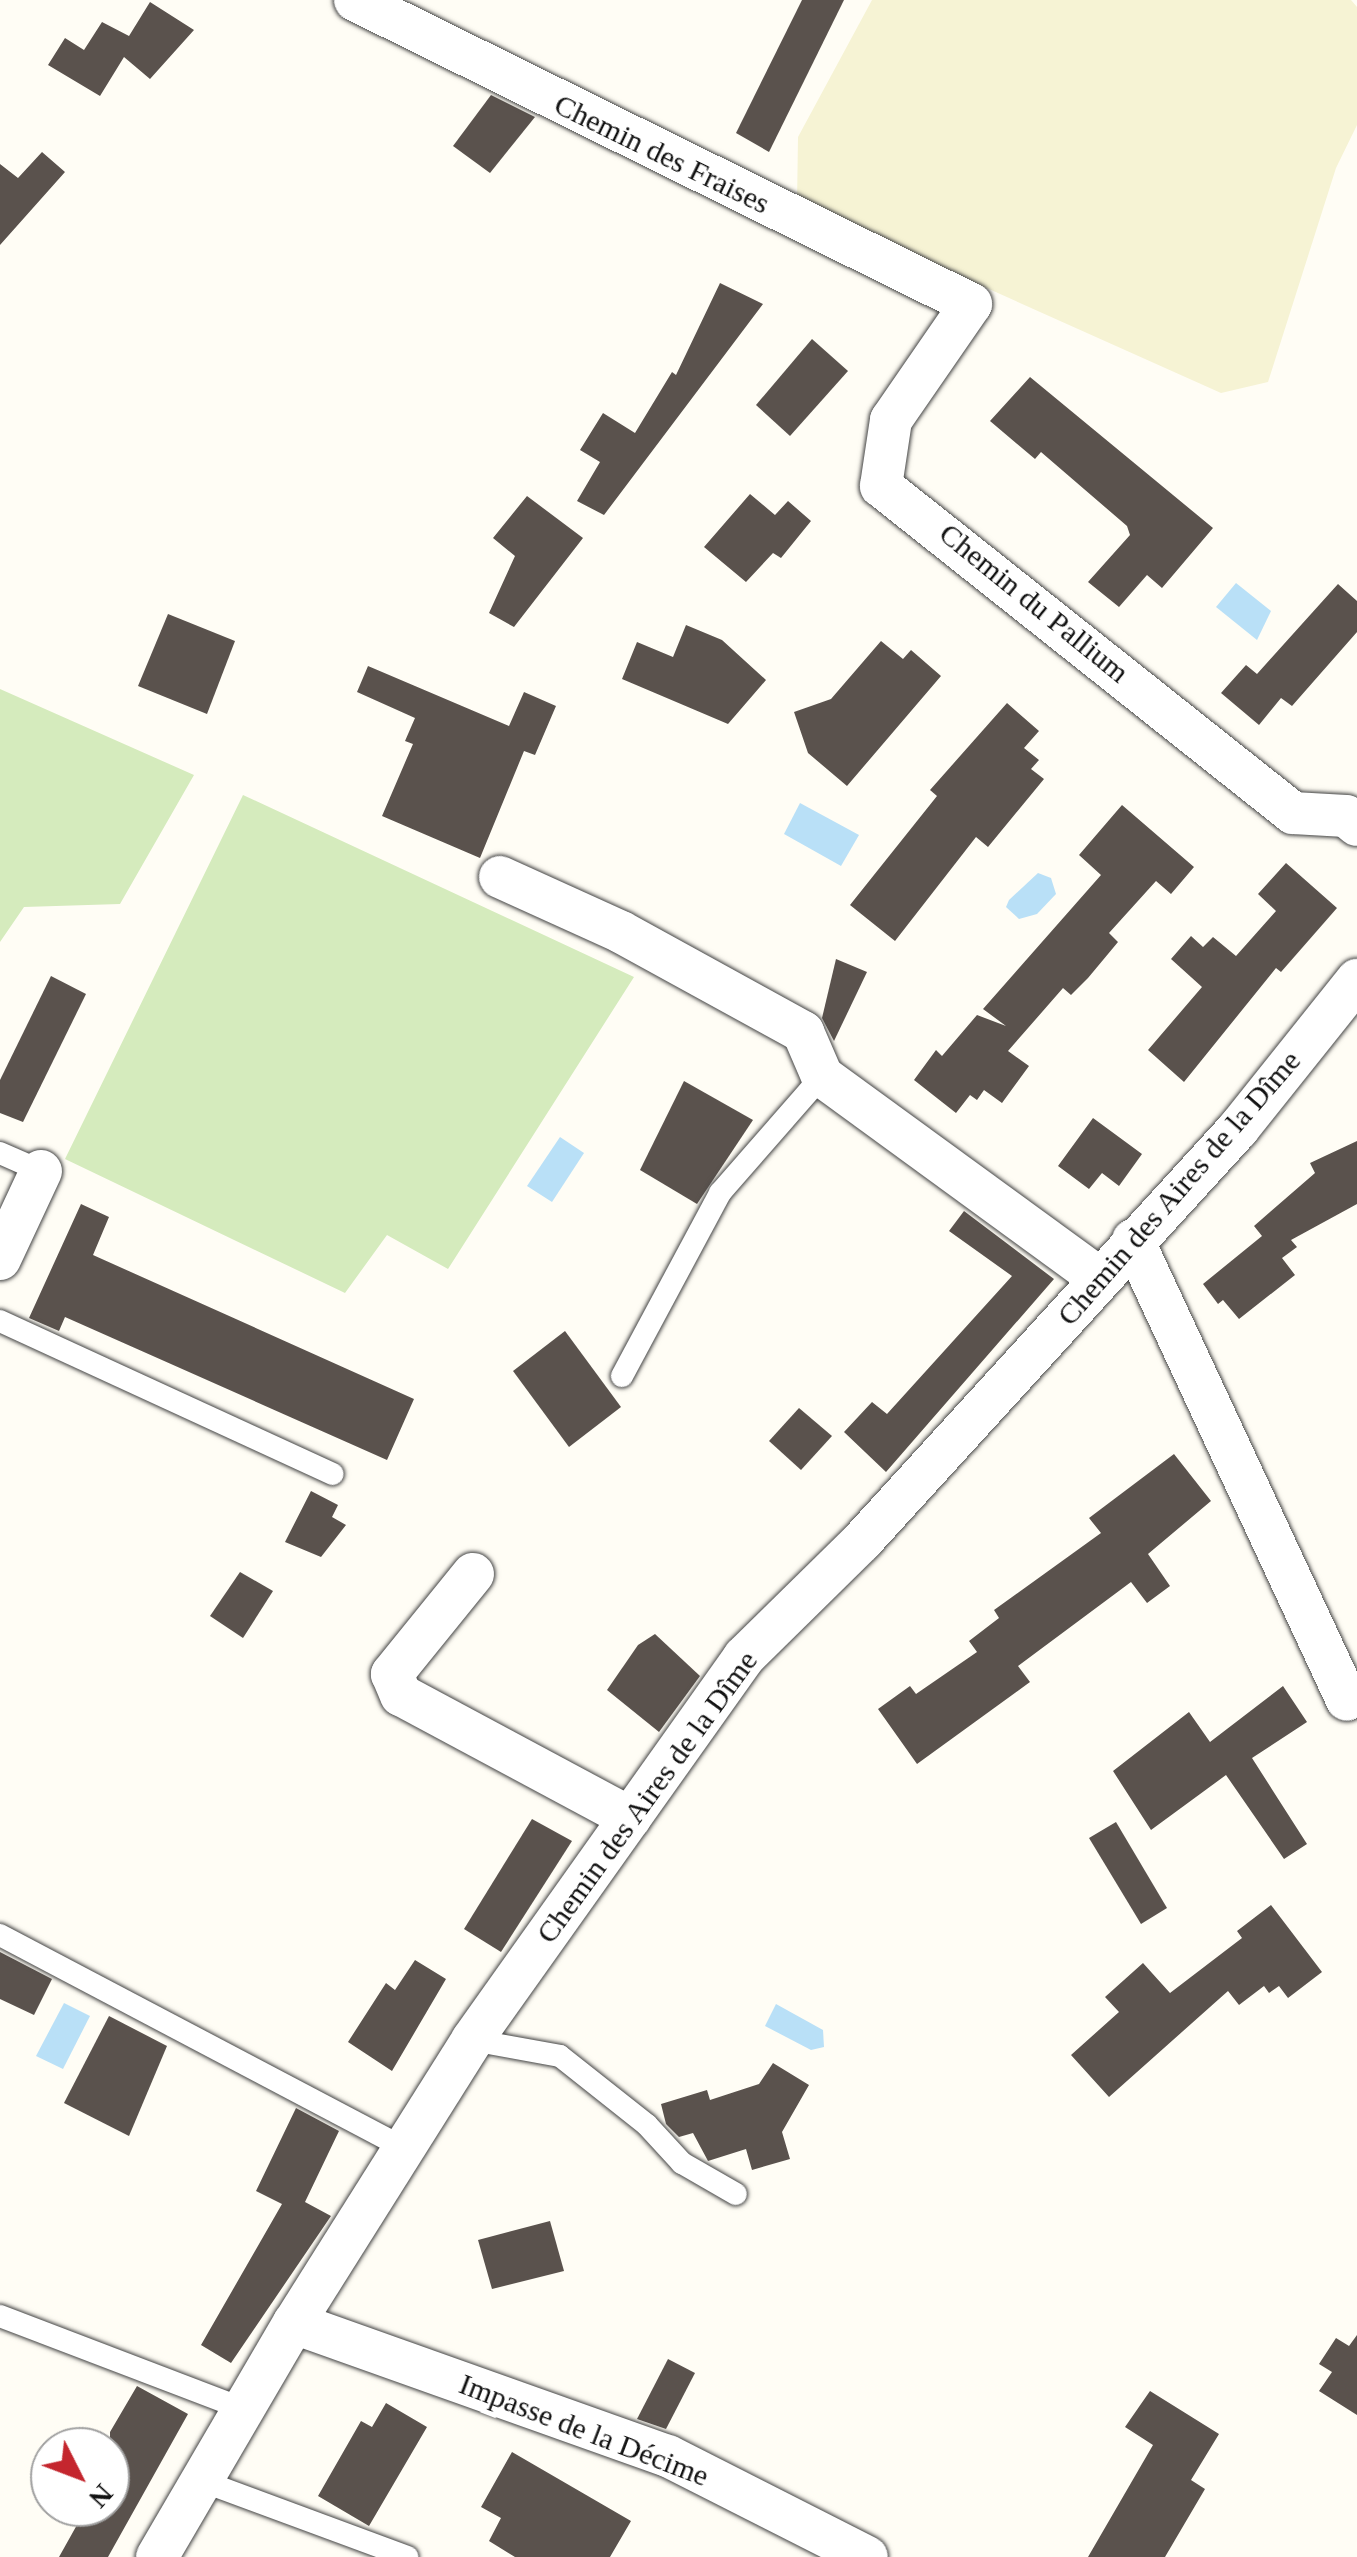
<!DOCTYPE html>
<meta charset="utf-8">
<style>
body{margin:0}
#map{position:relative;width:1357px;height:2557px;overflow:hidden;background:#fffdf5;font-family:Georgia,serif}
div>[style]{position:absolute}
.farmland>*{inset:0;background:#f6f3d4}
.green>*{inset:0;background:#d5ebbd}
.water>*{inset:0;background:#b9e0f7}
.building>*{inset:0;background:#5a524d}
.roads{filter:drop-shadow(0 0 2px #444) drop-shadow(0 0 2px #444)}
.lane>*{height:22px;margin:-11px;padding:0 11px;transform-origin:11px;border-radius:11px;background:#fff}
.street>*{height:42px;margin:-21px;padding:0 21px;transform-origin:21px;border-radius:21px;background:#fff}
span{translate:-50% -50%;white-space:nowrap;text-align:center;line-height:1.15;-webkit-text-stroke:10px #fff;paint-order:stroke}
.street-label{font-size:30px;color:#111}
.north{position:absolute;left:30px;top:2427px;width:100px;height:100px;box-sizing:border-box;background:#fff;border:2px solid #a0a0a0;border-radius:50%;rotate:132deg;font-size:28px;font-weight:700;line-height:40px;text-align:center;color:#111}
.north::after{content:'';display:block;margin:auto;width:35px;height:45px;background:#c4262e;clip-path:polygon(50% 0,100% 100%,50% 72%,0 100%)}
</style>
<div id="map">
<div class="farmland">
<i style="clip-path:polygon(872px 0,1351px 0,1357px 7px,1357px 125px,1336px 168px,1268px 382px,1221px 393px,797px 203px,798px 137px)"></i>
</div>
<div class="green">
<i style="clip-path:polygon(0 689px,194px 775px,120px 904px,24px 907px,0 942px)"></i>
<i style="clip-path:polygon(243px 795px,634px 977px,448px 1269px,387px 1235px,345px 1293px,65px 1159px)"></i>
</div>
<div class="water">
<i style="clip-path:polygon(1236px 583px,1271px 611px,1257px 640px,1216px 607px)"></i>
<i style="clip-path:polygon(800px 803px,859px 835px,841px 866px,784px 834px)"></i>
<i style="clip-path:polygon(1038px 873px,1051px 878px,1056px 894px,1037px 914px,1019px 919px,1006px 907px,1009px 900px)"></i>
<i style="clip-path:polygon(560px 1137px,584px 1153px,552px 1202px,527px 1186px)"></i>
<i style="clip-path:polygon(64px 2003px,90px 2016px,63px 2069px,36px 2056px)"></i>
<i style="clip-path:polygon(776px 2004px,823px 2030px,824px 2047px,811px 2050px,765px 2026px)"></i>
</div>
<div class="building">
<i style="clip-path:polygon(802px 0,844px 0,769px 152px,736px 133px)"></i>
<i style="clip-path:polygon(150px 2px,194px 30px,150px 79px,124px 57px,100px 96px,48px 65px,65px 38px,84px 50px,102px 22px,129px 36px)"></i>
<i style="clip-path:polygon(491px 95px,535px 117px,490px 173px,453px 146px)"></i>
<i style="clip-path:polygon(42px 152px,65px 172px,0 245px,0 164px,18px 178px)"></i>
<i style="clip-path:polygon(720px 283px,763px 304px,604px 515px,577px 501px,600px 462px,580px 450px,603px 413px,635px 433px,672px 372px,676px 375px)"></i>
<i style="clip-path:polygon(812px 339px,848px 371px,790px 436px,756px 405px)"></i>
<i style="clip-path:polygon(1030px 377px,1213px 528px,1162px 588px,1147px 575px,1119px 607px,1088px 582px,1130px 535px,1127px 526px,1041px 452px,1035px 459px,990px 421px)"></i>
<i style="clip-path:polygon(750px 494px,775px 515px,788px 501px,811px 521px,781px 558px,773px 553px,746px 582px,704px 547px)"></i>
<i style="clip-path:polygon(527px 496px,583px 538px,514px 627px,489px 613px,515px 556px,493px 538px)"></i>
<i style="clip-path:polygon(1338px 584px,1357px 601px,1357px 632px,1292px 706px,1281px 698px,1259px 725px,1221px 693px,1246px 665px,1257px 674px)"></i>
<i style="clip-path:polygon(168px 614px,235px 641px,207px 714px,138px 686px)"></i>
<i style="clip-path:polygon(686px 625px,722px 640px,766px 680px,728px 724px,622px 679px,637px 642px,673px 657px)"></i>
<i style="clip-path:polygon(881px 641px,903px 659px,911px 650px,941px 676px,847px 786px,808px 753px,794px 712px,831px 699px)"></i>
<i style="clip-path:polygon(368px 666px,509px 726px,524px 692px,556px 706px,535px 755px,524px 751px,480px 858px,382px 816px,413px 744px,405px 741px,415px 718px,357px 692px)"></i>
<i style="clip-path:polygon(1007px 703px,1039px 731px,1024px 748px,1039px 760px,1031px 769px,1044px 779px,988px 847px,976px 837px,895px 941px,850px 905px,937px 796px,930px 790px)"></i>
<i style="clip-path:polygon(1122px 805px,1194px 867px,1171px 894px,1156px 881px,1109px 933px,1118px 942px,1088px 978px,1071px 995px,1063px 988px,1008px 1051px,1029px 1066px,1002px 1103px,984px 1090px,977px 1100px,970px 1095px,956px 1113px,914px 1080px,936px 1050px,942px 1056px,977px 1015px,1006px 1026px,983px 1009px,1101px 875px,1079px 855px)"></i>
<i style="clip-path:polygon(1286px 863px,1337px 908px,1281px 972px,1276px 968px,1184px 1082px,1148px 1050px,1202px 987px,1171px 959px,1191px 936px,1203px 947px,1213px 937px,1236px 956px,1276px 911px,1258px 894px)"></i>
<i style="clip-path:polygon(836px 959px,867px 972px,834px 1041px,822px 1018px)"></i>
<i style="clip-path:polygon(51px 976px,86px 994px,23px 1122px,0 1113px,0 1080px)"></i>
<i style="clip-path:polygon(684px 1081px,753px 1120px,697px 1204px,640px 1170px)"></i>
<i style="clip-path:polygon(1093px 1118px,1142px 1154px,1119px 1186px,1102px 1173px,1089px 1189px,1058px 1166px)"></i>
<i style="clip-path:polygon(1357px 1141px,1357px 1204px,1291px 1240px,1297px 1247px,1282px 1258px,1295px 1275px,1239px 1319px,1223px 1300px,1218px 1304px,1203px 1284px,1262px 1236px,1254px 1226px,1315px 1173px,1310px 1163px)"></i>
<i style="clip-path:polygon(81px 1204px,109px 1217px,93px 1255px,414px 1399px,387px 1460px,65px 1317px,59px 1331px,29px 1318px)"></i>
<i style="clip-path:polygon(964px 1211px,1054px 1279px,886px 1472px,844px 1432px,872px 1402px,887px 1414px,1012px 1276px,949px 1231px)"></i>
<i style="clip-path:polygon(565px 1331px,621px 1407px,569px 1447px,513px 1371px)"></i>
<i style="clip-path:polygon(799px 1408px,832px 1436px,801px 1470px,769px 1441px)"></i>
<i style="clip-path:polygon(1174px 1454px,1211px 1501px,1148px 1554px,1170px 1586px,1147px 1603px,1131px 1582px,1018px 1666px,1030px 1682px,917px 1764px,878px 1709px,910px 1686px,916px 1694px,977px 1652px,969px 1641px,999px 1618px,994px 1610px,1101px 1533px,1089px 1518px)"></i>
<i style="clip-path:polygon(311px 1491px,338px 1505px,332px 1517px,346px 1525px,321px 1557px,285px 1542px)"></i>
<i style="clip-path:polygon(240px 1572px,273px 1591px,243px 1638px,210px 1616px)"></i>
<i style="clip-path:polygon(655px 1634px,700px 1676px,659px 1732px,607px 1690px,638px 1645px)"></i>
<i style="clip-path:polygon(1283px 1686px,1307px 1722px,1252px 1758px,1307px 1844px,1284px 1859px,1226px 1775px,1151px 1830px,1113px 1771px,1189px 1712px,1210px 1742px)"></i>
<i style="clip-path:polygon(532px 1819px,572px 1841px,501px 1952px,464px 1929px)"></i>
<i style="clip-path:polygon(1116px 1822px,1167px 1908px,1141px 1924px,1089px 1838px)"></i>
<i style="clip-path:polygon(1271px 1905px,1322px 1972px,1288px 1998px,1279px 1986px,1269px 1993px,1264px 1986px,1239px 2005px,1228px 1991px,1109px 2097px,1071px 2055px,1119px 2012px,1105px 1997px,1143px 1963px,1170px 1993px,1242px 1938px,1237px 1931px)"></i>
<i style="clip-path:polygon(0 1952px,52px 1979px,34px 2015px,0 1999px)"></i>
<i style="clip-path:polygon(415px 1960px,446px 1979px,392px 2071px,348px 2042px,386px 1983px,395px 1990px)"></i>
<i style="clip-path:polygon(109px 2016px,167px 2046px,129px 2136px,64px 2103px)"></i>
<i style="clip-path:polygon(773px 2063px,809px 2085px,782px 2132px,790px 2159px,752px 2170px,746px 2149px,708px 2161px,693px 2133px,679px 2137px,666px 2124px,661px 2104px,707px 2090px,710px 2100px,759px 2084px)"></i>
<i style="clip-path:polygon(296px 2108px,339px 2131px,305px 2202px,331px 2216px,231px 2363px,201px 2345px,282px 2204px,256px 2191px)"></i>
<i style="clip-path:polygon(550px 2221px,564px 2271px,492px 2289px,478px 2240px)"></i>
<i style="clip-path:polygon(1357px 2335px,1357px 2415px,1319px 2391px,1332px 2372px,1319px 2364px,1336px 2338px,1349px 2346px)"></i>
<i style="clip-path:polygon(668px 2359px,695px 2373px,666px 2429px,637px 2419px)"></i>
<i style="clip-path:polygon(137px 2386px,188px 2414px,108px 2557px,59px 2557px,87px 2507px,110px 2507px,110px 2432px)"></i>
<i style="clip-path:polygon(1150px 2391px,1219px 2434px,1191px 2480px,1205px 2489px,1165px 2557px,1088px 2557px,1153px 2445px,1125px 2427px)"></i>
<i style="clip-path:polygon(386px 2403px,427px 2427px,369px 2526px,318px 2496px,361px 2421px,372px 2427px)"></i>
<i style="clip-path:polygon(512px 2452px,631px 2521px,610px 2557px,515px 2557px,489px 2541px,501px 2518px,481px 2507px)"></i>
</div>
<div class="roads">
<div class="lane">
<i style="left:0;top:1153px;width:45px;rotate:23.7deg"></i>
<i style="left:0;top:1321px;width:366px;rotate:24.7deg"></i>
<i style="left:622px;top:1376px;width:208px;rotate:-61.8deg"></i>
<i style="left:720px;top:1193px;width:155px;rotate:-48.9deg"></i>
<i style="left:0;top:1935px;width:457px;rotate:27.8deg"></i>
<i style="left:472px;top:2040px;width:89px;rotate:10.3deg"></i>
<i style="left:560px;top:2056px;width:111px;rotate:38.4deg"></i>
<i style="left:647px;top:2125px;width:52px;rotate:47.4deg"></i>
<i style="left:682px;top:2163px;width:62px;rotate:29.9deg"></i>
<i style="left:0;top:2316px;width:261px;rotate:20.9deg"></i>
<i style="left:202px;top:2481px;width:219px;rotate:20.3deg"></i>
</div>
<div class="street">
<i style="left:355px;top:0;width:687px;rotate:26.27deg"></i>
<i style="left:971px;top:304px;width:141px;rotate:124.6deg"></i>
<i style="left:891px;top:420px;width:67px;rotate:98.6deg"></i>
<i style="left:881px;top:486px;width:526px;rotate:38.44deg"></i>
<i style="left:1293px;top:813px;width:53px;rotate:3.2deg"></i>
<i style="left:1346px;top:816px;width:14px;rotate:39deg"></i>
<i style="left:500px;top:877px;width:133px;rotate:24.4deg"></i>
<i style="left:621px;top:932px;width:208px;rotate:28.8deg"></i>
<i style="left:803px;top:1032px;width:48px;rotate:66.6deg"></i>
<i style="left:822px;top:1076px;width:344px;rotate:36.1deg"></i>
<i style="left:1133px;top:1240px;width:507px;rotate:65.05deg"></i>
<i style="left:0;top:1259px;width:97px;rotate:-65deg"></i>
<i style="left:473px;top:1574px;width:129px;rotate:129deg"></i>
<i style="left:392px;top:1674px;width:23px;rotate:67deg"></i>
<i style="left:401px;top:1695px;width:260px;rotate:28.2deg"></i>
<i style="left:294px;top:2323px;width:397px;rotate:19.6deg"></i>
<i style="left:668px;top:2456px;width:223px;rotate:26.9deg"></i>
<i style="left:157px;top:2557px;width:271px;rotate:-59.7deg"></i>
<i style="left:294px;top:2323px;width:334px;rotate:-57.8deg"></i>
<i style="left:472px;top:2040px;width:470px;rotate:-54.6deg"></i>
<i style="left:744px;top:1657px;width:165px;rotate:-44.5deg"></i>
<i style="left:862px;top:1541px;width:558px;rotate:-47.62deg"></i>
<i style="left:1238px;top:1129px;width:191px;rotate:-51.4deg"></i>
</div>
</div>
<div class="street-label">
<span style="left:662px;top:154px;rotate:26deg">Chemin des Fraises</span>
<span style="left:1034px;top:603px;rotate:39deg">Chemin du Pallium</span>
<span style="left:1179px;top:1188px;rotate:-49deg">Chemin des Aires de la Dîme</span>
<span style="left:647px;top:1797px;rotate:-54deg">Chemin des Aires de la Dîme</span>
<span style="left:584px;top:2430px;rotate:21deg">Impasse de la Décime</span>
</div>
<div class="north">N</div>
</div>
